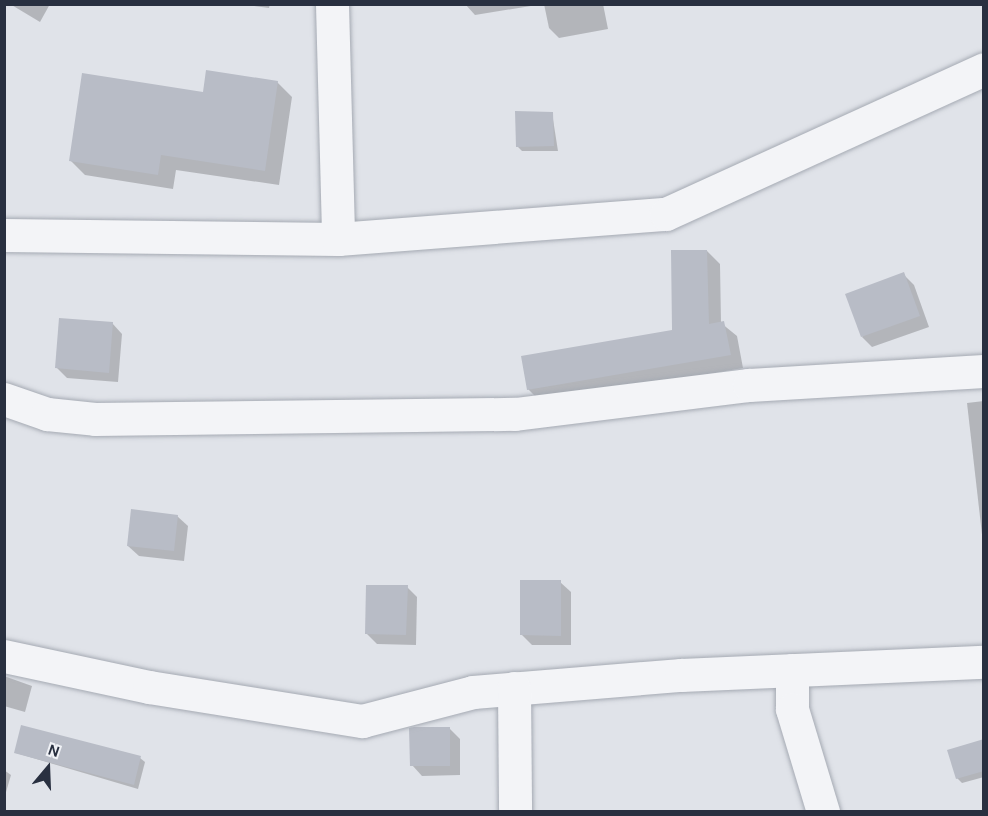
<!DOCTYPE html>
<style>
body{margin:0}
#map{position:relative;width:988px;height:816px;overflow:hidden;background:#e0e3e9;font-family:Karla,sans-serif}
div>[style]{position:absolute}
.shadow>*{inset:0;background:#0003}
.building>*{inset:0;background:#b8bcc6}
.roads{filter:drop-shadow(0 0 2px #a5aab3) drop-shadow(0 0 2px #a5aab3)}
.street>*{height:33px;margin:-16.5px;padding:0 16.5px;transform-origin:16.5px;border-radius:16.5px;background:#f3f4f7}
span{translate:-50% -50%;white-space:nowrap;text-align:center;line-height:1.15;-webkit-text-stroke:6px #f0f2f6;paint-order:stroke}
.frame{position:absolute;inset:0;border:6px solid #293040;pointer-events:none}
.north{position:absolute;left:18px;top:738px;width:60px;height:60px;-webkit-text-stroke:4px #f0f2f6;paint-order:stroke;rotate:19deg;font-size:16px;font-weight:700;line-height:24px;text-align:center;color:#293040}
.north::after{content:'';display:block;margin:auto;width:21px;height:27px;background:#293040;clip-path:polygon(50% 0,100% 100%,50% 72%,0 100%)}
</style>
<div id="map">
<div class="shadow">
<i style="clip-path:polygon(10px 4px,50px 4px,40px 22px)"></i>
<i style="clip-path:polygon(239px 4px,270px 4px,269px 8px)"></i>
<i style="clip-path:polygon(379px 4px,408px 4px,408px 6px)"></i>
<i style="clip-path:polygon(465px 4px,543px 4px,475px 15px)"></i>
<i style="clip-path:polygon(544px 4px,603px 4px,608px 29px,559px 38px,549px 28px)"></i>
<i style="clip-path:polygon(277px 82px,292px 97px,279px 185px,176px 170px,173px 189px,85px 175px,70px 160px,204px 94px)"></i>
<i style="clip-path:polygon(552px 113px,558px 151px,522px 151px,517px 146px)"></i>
<i style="clip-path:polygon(707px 251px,720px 264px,721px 323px,737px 336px,743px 368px,542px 403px,528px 389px,674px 331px)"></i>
<i style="clip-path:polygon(903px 274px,914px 285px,929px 327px,872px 347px,862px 337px)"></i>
<i style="clip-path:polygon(112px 323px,122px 334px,118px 382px,67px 378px,57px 368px)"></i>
<i style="clip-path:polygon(984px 401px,984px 552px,967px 403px)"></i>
<i style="clip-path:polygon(177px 516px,188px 526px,184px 561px,139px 556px,128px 546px)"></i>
<i style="clip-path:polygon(560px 582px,571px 592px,571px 645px,532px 645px,521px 634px)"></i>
<i style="clip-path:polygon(407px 587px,417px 597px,416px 645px,377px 644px,367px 634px)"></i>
<i style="clip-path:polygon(4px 676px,32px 686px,25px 712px,4px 706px)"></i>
<i style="clip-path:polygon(449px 728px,460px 739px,460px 775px,422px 776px,412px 765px)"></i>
<i style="clip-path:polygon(984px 741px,984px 777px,962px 783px,957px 778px)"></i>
<i style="clip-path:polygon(16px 753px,140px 758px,145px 762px,138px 789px)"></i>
<i style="clip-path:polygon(4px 770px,11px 775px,4px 799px)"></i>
</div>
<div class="building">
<i style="clip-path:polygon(206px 70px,278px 81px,265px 171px,161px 155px,158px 175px,69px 161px,82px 73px,203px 92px)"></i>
<i style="clip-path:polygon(515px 111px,553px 112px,554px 146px,516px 147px)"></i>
<i style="clip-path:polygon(671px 250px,707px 250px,709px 324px,724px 321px,731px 355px,527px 390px,521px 356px,672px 330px)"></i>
<i style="clip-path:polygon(904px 272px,920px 316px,861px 337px,845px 294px)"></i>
<i style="clip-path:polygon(59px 318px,113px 322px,109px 373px,55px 368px)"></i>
<i style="clip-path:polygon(131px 509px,178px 515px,174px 551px,127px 546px)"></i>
<i style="clip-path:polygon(520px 580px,561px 580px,561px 636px,520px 635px)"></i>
<i style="clip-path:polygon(366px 585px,408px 585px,406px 635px,365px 634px)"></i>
<i style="clip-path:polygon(21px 725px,141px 756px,134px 785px,14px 753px)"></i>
<i style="clip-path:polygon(414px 727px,450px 727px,450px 766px,410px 766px,409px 728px)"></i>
<i style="clip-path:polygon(984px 739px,984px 771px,956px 779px,947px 750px)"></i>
</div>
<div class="roads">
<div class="street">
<i style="left:332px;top:4px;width:235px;rotate:88.5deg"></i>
<i style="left:4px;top:235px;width:334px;rotate:0.7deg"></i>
<i style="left:338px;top:239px;width:329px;rotate:-4.4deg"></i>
<i style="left:666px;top:214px;width:349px;rotate:-24.5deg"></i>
<i style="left:4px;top:399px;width:46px;rotate:19.2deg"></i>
<i style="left:47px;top:414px;width:48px;rotate:5.9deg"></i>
<i style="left:95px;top:419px;width:420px;rotate:-0.7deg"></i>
<i style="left:515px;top:414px;width:236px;rotate:-7.1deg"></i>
<i style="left:749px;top:385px;width:235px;rotate:-3.4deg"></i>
<i style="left:4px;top:656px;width:148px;rotate:12.1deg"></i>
<i style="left:149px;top:687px;width:216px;rotate:9.1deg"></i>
<i style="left:362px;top:721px;width:115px;rotate:-14.6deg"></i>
<i style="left:473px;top:692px;width:209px;rotate:-4.7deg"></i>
<i style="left:681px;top:675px;width:303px;rotate:-2.5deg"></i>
<i style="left:792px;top:670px;width:39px;rotate:90deg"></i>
<i style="left:792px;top:709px;width:108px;rotate:73.2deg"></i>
<i style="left:514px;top:688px;width:124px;rotate:89.5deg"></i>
</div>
</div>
<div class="frame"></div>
<div class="north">N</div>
</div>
